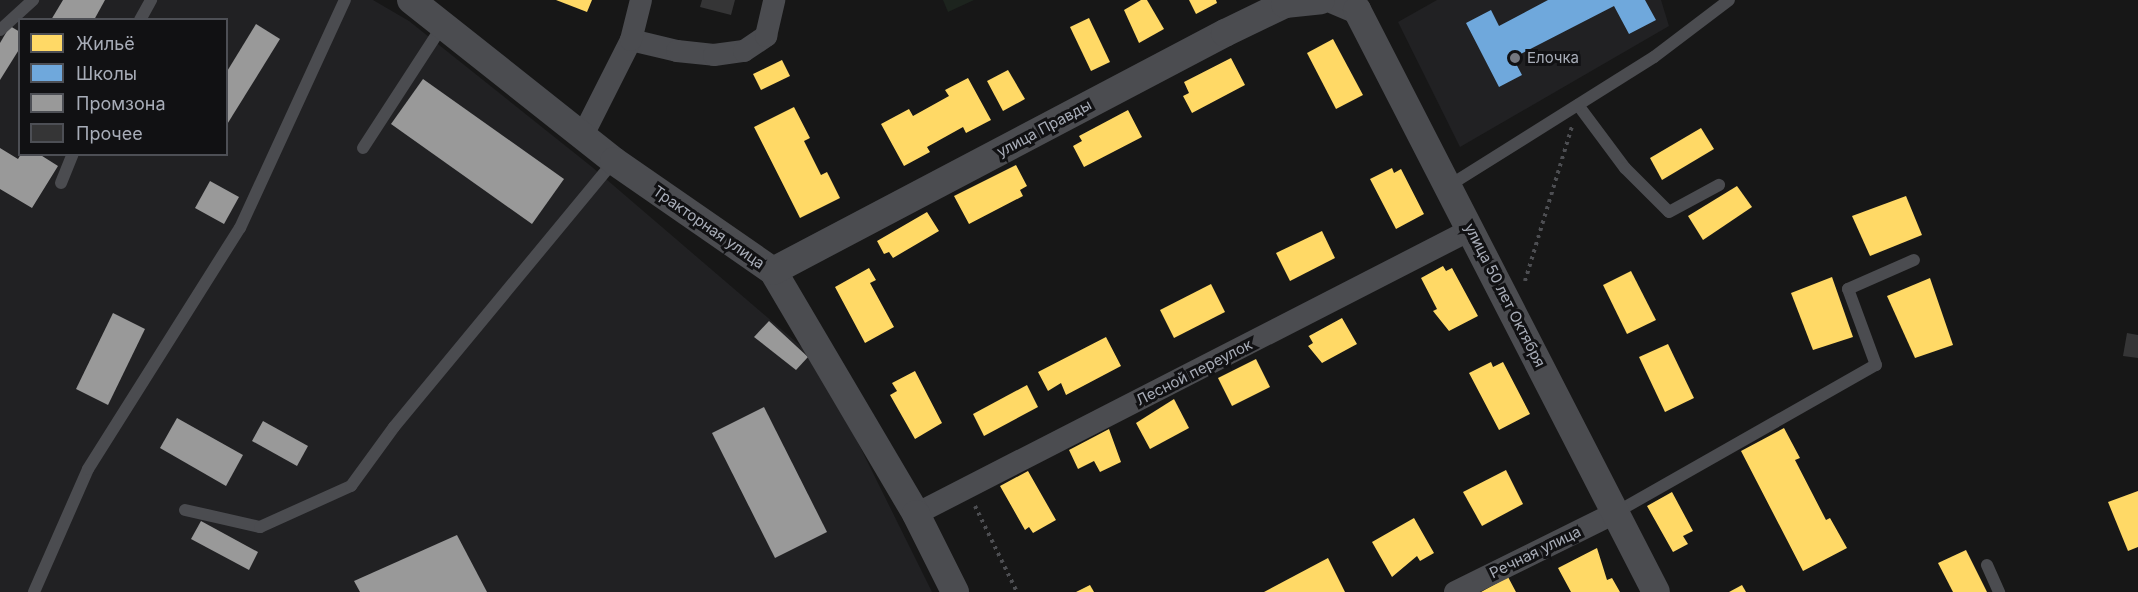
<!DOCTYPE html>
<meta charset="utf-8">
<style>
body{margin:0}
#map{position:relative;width:2138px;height:592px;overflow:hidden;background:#171717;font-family:Inter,sans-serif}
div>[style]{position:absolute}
.built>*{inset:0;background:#212123}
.green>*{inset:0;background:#1d241e}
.homes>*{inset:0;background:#ffd966}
.schools>*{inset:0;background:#6fa8dc}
.industry>*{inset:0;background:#999}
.building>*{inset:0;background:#353536}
.path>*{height:4px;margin-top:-2px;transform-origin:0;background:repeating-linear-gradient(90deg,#4d4e52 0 3px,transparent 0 7.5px)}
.service>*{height:12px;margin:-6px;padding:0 6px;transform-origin:6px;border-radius:6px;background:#4b4c50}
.minor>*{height:22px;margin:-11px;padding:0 11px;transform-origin:11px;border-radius:11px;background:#4b4c50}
.tertiary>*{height:28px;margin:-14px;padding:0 14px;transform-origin:14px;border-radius:14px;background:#4b4c50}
.dots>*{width:16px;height:16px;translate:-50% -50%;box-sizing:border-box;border:3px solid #111113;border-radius:50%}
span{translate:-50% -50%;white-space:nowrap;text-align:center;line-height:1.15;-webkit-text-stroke:6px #111113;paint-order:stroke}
.poi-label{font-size:15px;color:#a8adb8}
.left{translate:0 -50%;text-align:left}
.street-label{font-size:15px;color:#a8adb8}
.legend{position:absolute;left:18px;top:18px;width:210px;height:138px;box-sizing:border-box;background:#111113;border:2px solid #4d4f55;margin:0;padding:8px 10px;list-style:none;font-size:18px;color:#a8adb8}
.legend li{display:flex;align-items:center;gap:12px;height:30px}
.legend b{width:30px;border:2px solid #4d4f55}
</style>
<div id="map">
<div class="built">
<i style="clip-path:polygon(evenodd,0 0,373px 0,409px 21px,592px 167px,817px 360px,932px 592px,0 592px,0 0,20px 20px,226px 20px,226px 154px,20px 154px,20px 20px)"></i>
<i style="clip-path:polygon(1437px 0,1661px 0,1669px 26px,1460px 147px,1398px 22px)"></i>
</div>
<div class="green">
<i style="clip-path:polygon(943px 0,974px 0,948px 12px)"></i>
</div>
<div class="homes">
<i style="clip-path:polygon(556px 0,592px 0,587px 12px)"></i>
<i style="clip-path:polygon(1141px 0,1147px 0,1164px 29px,1139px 43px,1124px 10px)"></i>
<i style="clip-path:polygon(1189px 0,1216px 0,1217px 3px,1196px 14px)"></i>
<i style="clip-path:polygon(1089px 18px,1110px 62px,1091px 71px,1070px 27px)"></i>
<i style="clip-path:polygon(1333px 39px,1363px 95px,1336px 109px,1307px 53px)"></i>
<i style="clip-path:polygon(1231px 58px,1245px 85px,1192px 113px,1183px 96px,1189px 93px,1184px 82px)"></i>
<i style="clip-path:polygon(782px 60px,790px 76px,761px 90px,753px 74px)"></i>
<i style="clip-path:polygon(1008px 70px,1025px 99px,1003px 111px,987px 81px)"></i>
<i style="clip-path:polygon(968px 78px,991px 120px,966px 133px,963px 127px,927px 147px,930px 152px,904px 166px,881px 124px,909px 109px,913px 116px,949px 96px,945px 90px)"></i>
<i style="clip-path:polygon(794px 107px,810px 138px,804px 141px,821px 175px,827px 172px,840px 198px,800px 218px,754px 127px)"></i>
<i style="clip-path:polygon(1128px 110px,1142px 137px,1084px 167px,1073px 146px,1082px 141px,1079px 136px)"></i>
<i style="clip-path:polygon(1701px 128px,1714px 149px,1662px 180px,1650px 158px)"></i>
<i style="clip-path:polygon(1016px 165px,1027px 186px,1020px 190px,1023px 196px,969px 224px,954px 196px)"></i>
<i style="clip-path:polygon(1392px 168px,1394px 173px,1401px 169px,1424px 214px,1396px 229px,1370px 179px)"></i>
<i style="clip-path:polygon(1737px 186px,1752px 207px,1703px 240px,1688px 216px)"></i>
<i style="clip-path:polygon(1906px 196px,1922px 235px,1870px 256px,1852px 216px)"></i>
<i style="clip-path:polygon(927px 212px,939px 231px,893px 258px,889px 252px,884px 254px,877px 241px)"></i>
<i style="clip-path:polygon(1322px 231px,1335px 258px,1290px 281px,1276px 253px)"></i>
<i style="clip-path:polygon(1443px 266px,1446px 271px,1452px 268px,1478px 316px,1449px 331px,1433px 311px,1437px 309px,1421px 278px)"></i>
<i style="clip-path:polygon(869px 268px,876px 280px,870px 283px,894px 327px,865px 343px,835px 287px)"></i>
<i style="clip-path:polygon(1631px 271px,1656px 320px,1627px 334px,1603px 285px)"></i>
<i style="clip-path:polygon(1832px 277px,1853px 337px,1813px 350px,1791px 293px)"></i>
<i style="clip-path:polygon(1930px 278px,1953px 345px,1915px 358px,1887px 296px)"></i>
<i style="clip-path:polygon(1211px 284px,1225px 312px,1174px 338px,1160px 310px)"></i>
<i style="clip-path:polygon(1342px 318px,1357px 344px,1322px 363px,1308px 346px,1313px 343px,1309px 336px)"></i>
<i style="clip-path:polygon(1106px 337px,1121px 366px,1066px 395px,1061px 383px,1048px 391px,1038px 372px)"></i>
<i style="clip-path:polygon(1668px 344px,1694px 398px,1665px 412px,1639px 357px)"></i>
<i style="clip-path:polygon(1256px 359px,1270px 387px,1232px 406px,1218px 378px)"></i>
<i style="clip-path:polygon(1491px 362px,1493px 367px,1503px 362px,1530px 414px,1499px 430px,1469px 373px)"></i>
<i style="clip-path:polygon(915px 371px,942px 423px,915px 439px,890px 395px,897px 391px,892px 383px)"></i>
<i style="clip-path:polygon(1027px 385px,1038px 407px,984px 436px,973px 414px)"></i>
<i style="clip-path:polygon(1174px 399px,1189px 428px,1150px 449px,1136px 423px)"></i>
<i style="clip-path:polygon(1784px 428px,1800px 458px,1795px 460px,1826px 520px,1830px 518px,1847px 548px,1803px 571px,1741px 451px)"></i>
<i style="clip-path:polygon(1109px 429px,1121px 462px,1100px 472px,1094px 461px,1078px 469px,1069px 450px)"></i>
<i style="clip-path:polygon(1506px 470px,1523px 504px,1482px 526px,1463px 492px)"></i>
<i style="clip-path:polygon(1028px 471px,1056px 520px,1033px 533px,1029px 527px,1025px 530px,1000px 486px)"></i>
<i style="clip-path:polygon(2138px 491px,2138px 547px,2128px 551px,2108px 502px)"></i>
<i style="clip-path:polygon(1672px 492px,1693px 531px,1683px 536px,1688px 544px,1673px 552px,1647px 506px)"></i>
<i style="clip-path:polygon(1414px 518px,1434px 553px,1420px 561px,1417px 556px,1392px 577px,1372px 542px)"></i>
<i style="clip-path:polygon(1597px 548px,1607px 580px,1612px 578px,1620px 592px,1571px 592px,1558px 568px)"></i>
<i style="clip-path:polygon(1966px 550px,1987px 592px,1953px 592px,1938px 563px)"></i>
<i style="clip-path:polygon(1328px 558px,1345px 592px,1264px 592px)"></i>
<i style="clip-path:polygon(1508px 577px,1516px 592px,1481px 592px)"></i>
<i style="clip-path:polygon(1090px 585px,1094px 592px,1076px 592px)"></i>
<i style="clip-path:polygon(1742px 585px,1746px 592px,1729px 592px)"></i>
</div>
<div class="schools">
<i style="clip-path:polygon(1548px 0,1645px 0,1656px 20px,1629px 34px,1614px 6px,1513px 58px,1522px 75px,1499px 87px,1466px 23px,1491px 10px,1499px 26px)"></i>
</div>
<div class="industry">
<i style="clip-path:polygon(63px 0,105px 0,94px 20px,51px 20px)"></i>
<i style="clip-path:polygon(256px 24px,280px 39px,226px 126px,226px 73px)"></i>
<i style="clip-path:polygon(10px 26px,20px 32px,20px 48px,0 80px,0 43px)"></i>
<i style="clip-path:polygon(423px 79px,564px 179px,532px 224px,391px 124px)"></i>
<i style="clip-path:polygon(0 148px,18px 159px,21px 154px,39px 154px,58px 166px,32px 208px,0 189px)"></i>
<i style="clip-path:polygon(210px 181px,239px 197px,224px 224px,195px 208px)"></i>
<i style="clip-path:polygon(113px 313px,145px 329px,108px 405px,76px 389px)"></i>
<i style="clip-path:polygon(769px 321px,808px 357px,796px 370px,754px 337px)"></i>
<i style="clip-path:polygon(764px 407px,827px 532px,775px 558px,712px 433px)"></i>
<i style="clip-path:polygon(177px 418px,243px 455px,226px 486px,160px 448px)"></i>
<i style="clip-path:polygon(263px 421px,308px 446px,297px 466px,252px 441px)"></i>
<i style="clip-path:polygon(201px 521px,258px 552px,249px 570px,191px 539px)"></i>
<i style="clip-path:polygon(457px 535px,487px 592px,360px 592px,354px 581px)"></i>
</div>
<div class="building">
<i style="clip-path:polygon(702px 0,735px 0,731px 15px,700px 7px)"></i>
<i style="clip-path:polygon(2127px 333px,2138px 335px,2138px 358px,2123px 356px)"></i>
</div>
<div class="path">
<i style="left:1525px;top:281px;width:162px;rotate:-73.1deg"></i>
<i style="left:975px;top:506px;width:96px;rotate:64deg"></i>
</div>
<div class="service">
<i style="left:140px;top:20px;width:23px;rotate:-61deg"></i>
<i style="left:0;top:30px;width:45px;rotate:-42.3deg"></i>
<i style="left:1578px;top:105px;width:79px;rotate:53.3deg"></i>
<i style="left:1625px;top:168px;width:62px;rotate:45deg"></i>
<i style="left:1669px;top:212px;width:57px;rotate:-28.4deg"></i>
<i style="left:363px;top:148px;width:147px;rotate:-57deg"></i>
<i style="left:61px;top:183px;width:31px;rotate:-68deg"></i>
<i style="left:1450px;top:185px;width:241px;rotate:-32.1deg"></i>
<i style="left:1654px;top:57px;width:94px;rotate:-37.2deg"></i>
<i style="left:185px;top:510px;width:77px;rotate:12.8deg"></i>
<i style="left:260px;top:527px;width:100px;rotate:-24.3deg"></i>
<i style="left:351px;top:486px;width:73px;rotate:-53.9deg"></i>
<i style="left:394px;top:427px;width:345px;rotate:-50.4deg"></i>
<i style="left:1615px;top:513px;width:300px;rotate:-29.6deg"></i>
<i style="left:1876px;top:365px;width:81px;rotate:-110.2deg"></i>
<i style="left:1848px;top:289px;width:72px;rotate:-23.7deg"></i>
<i style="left:1987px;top:565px;width:30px;rotate:66deg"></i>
<i style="left:34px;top:592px;width:134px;rotate:-66.3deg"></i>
<i style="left:88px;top:469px;width:285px;rotate:-57.8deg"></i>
<i style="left:240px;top:228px;width:251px;rotate:-65.3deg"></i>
</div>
<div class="minor">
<i style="left:631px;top:40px;width:47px;rotate:13.4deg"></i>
<i style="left:677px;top:51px;width:37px;rotate:6deg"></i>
<i style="left:714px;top:55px;width:30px;rotate:-8deg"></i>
<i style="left:744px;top:51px;width:27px;rotate:-34deg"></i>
<i style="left:766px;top:36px;width:37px;rotate:-77deg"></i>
<i style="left:583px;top:135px;width:106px;rotate:-63.2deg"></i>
<i style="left:631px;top:40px;width:41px;rotate:-76deg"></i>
<i style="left:916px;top:514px;width:625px;rotate:-27.14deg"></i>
<i style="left:1455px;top:592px;width:178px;rotate:-26.3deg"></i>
</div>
<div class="tertiary">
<i style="left:411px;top:0;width:259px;rotate:38.4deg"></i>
<i style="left:614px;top:161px;width:193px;rotate:34.7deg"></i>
<i style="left:773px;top:271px;width:282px;rotate:59.5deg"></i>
<i style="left:916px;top:514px;width:87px;rotate:63.4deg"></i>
<i style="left:1334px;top:0;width:25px;rotate:23deg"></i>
<i style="left:1357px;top:10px;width:654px;rotate:62.81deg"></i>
<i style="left:773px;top:271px;width:511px;rotate:-27.77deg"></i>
<i style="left:1225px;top:33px;width:67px;rotate:-25.8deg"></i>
<i style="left:1285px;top:4px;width:36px;rotate:-6deg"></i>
</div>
<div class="dots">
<i style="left:1515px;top:58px;background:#757880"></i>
</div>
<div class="poi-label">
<span class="left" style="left:1527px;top:58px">Елочка</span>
</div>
<div class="street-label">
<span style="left:1044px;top:128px;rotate:-28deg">улица Правды</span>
<span style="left:709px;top:227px;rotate:35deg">Тракторная улица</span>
<span style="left:1505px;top:295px;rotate:63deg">улица 50 лет Октября</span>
<span style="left:1194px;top:372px;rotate:-27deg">Лесной переулок</span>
<span style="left:1535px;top:552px;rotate:-26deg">Речная улица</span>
</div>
<ul class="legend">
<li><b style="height:16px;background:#ffd966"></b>Жильё</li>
<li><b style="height:16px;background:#6fa8dc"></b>Школы</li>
<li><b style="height:16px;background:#999"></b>Промзона</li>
<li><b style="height:16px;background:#353536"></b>Прочее</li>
</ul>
</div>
